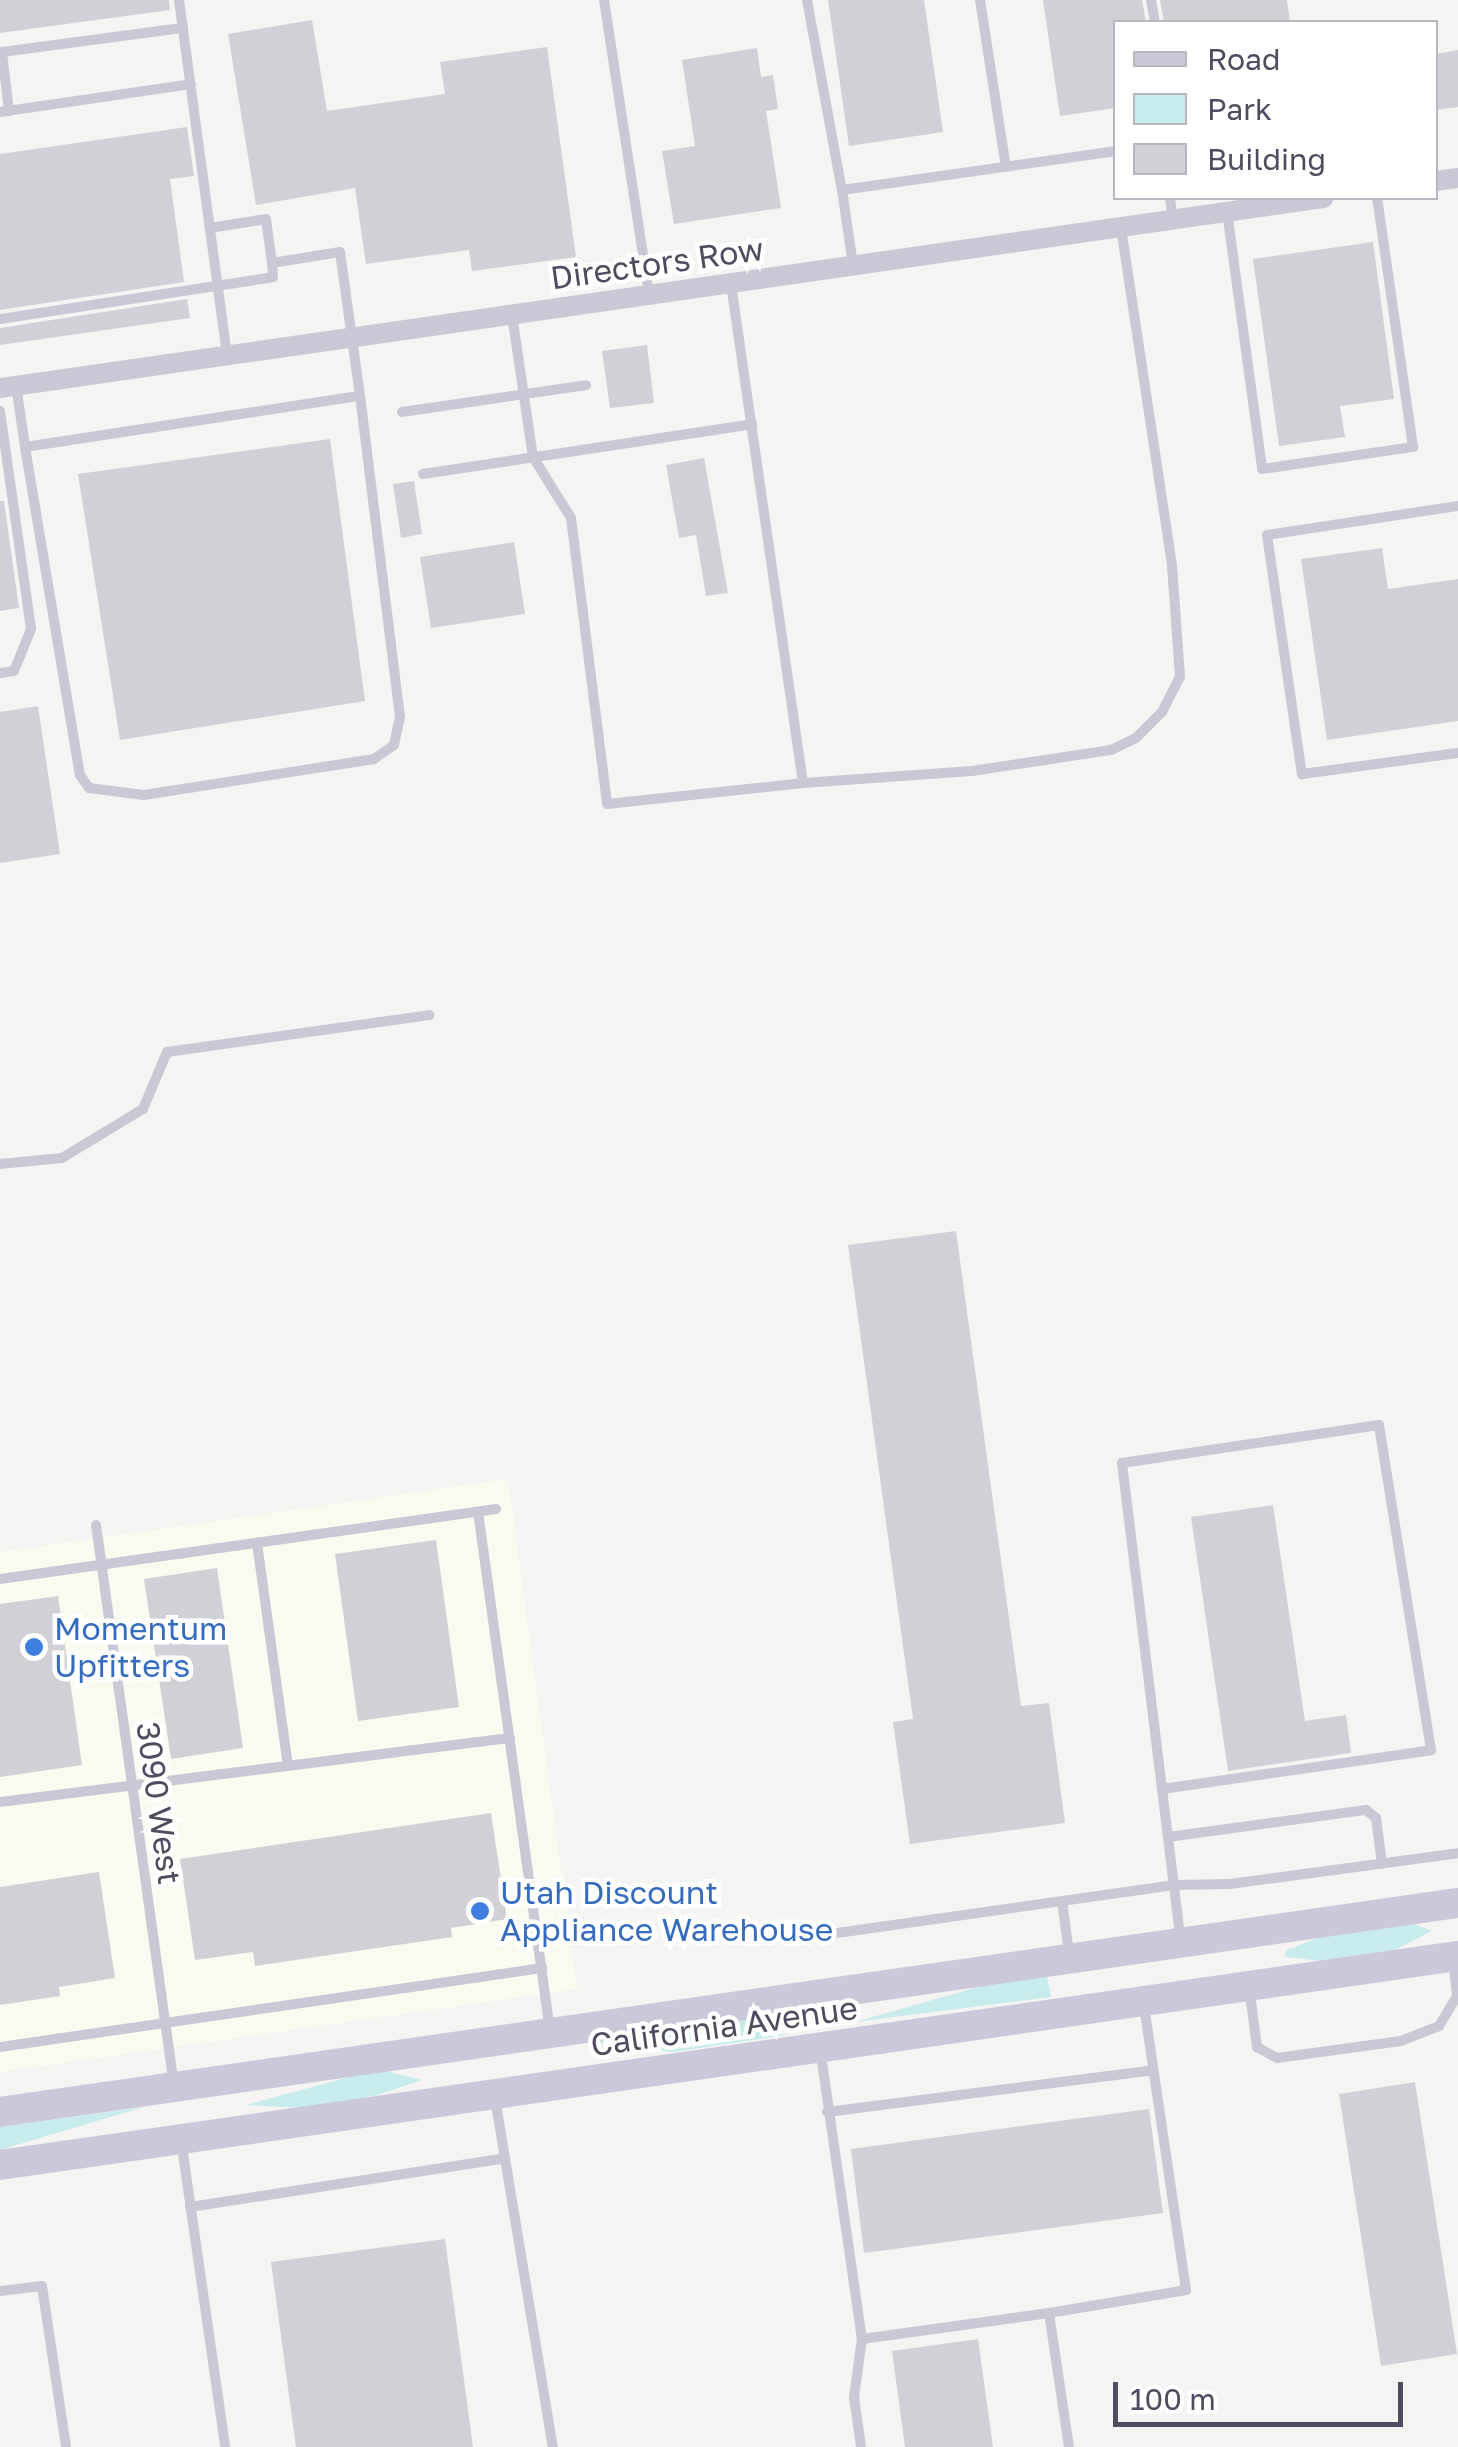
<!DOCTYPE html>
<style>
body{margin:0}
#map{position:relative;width:1458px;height:2447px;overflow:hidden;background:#f5f4f3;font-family:"Golos Text",sans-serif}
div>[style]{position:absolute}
.commercial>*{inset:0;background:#f8fbf0}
.green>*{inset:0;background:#c8ecec}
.building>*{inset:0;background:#d2d0d6}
.lane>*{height:10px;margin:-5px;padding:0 5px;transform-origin:5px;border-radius:5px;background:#c9c9d5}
.street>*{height:20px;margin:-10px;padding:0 10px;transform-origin:10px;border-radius:10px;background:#c9c9d5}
.secondary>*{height:30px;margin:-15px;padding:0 15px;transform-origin:15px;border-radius:15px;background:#cac8d9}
.dots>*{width:28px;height:28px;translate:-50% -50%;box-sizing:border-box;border:5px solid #fff;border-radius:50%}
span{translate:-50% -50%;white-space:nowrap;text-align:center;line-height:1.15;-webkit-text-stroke:9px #fff;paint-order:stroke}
.street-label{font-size:32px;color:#4e4c5e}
.shop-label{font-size:32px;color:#366cbe}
.left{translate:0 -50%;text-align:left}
.legend{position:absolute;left:1113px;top:20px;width:325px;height:180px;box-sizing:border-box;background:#fff;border:2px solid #b8b7bf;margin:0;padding:12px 18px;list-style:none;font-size:30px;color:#4e4c5e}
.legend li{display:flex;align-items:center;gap:20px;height:50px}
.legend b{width:50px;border:2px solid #b8b7bf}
.scale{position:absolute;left:1113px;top:2382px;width:290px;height:45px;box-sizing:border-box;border:5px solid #4e4c5e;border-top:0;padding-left:12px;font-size:30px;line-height:35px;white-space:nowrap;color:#4e4c5e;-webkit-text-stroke:8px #fff;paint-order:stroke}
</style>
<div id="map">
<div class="commercial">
<i style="clip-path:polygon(508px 1479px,577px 1989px,0 2072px,0 1552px)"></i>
</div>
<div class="green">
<i style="clip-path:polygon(1411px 1923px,1432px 1931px,1393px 1951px,1321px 1961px,1285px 1957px,1285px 1951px,1325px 1935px)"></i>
<i style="clip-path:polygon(1047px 1976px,1051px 1997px,855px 2022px,992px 1983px)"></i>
<i style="clip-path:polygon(742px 2019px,786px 2035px,673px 2052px,584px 2041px)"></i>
<i style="clip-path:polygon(379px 2069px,422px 2080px,377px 2095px,309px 2108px,246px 2105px)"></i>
<i style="clip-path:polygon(144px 2107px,0 2150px,0 2127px)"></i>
</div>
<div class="building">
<i style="clip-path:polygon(0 0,169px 0,170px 10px,0 33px)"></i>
<i style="clip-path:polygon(828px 0,924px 0,943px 132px,849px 146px)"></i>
<i style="clip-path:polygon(1043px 0,1142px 0,1146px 22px,1116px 22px,1116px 108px,1060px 116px)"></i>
<i style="clip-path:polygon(1160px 0,1287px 0,1290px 22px,1164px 22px)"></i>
<i style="clip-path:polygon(312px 20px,327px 111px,445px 94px,440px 62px,547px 47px,576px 257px,472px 271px,469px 250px,366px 264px,355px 188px,256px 205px,228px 34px)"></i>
<i style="clip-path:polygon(757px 48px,761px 77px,773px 75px,778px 109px,766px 111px,781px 208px,674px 224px,662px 151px,695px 146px,682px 60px)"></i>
<i style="clip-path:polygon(1458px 50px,1458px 107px,1436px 110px,1436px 54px)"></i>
<i style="clip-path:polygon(187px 127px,194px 176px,170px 179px,184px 282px,0 310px,0 154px)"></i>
<i style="clip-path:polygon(1373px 242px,1394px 399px,1340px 406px,1345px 437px,1279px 446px,1253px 259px)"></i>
<i style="clip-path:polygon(187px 299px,190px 318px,0 345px,0 328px)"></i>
<i style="clip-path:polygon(647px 345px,654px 403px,610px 408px,602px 351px)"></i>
<i style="clip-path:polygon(330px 439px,365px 701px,120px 740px,78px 474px)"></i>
<i style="clip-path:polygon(704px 458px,728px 593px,706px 596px,696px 535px,679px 538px,666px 465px)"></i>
<i style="clip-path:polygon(414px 481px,422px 534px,401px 538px,393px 484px)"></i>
<i style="clip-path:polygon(0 501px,4px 501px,19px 608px,0 611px)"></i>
<i style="clip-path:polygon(514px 542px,525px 614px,431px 628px,420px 557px)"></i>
<i style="clip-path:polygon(1382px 548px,1388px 589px,1458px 579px,1458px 721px,1327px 740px,1301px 559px)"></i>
<i style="clip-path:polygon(38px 706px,60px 854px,0 863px,0 712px)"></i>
<i style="clip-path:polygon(956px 1231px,1021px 1706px,1049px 1703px,1065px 1823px,910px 1844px,893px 1722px,913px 1719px,848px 1245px)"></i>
<i style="clip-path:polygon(1273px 1505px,1305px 1721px,1346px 1715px,1351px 1753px,1228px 1771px,1191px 1517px)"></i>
<i style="clip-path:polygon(436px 1540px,459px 1707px,358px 1721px,335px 1554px)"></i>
<i style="clip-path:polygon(217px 1568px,243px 1748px,171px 1759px,144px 1579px)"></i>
<i style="clip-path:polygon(58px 1596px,82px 1765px,0 1777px,0 1604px)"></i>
<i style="clip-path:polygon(491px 1813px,507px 1919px,451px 1928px,452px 1937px,255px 1966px,253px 1952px,195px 1960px,180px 1859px)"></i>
<i style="clip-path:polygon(99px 1872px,115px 1978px,59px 1987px,60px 1996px,0 2005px,0 1887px)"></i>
<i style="clip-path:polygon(1415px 2082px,1457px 2354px,1381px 2366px,1339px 2094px)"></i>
<i style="clip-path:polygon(1149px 2109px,1163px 2213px,864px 2253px,851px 2149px)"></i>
<i style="clip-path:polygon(445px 2239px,473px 2447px,296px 2447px,271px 2262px)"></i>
<i style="clip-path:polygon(978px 2339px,993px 2447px,905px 2447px,892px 2351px)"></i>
</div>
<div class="lane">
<i style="left:179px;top:0;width:358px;rotate:82.3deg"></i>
<i style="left:604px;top:0;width:297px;rotate:81.3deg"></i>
<i style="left:807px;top:0;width:193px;rotate:79.6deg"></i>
<i style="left:980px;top:0;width:169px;rotate:81.2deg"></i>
<i style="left:1151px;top:0;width:22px;rotate:80deg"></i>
<i style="left:9px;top:111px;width:59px;rotate:-96.8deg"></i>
<i style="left:2px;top:52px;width:183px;rotate:-7.6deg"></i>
<i style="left:0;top:112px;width:193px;rotate:-8.3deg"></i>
<i style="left:1170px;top:198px;width:21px;rotate:82deg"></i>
<i style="left:1227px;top:212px;width:259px;rotate:82.2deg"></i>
<i style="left:1262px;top:469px;width:153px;rotate:-8.3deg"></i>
<i style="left:1413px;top:447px;width:252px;rotate:-98.2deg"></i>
<i style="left:853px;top:265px;width:76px;rotate:-98.3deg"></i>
<i style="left:842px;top:190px;width:277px;rotate:-8.1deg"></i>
<i style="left:731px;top:284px;width:504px;rotate:81.79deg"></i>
<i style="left:803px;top:783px;width:169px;rotate:-4.1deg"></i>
<i style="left:972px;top:771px;width:141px;rotate:-8.6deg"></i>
<i style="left:1111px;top:750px;width:28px;rotate:-26deg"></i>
<i style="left:1136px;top:738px;width:37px;rotate:-45deg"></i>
<i style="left:1162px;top:712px;width:39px;rotate:-63deg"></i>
<i style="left:1180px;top:677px;width:112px;rotate:-94.1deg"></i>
<i style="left:1172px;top:565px;width:342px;rotate:-98.6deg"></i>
<i style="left:512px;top:315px;width:144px;rotate:81.6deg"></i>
<i style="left:533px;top:457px;width:72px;rotate:58.1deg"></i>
<i style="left:571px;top:518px;width:288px;rotate:82.8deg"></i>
<i style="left:607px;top:804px;width:197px;rotate:-6.1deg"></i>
<i style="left:0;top:319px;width:276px;rotate:-8.7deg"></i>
<i style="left:273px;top:277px;width:14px;rotate:-94deg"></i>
<i style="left:16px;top:385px;width:63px;rotate:81.7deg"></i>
<i style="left:25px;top:447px;width:339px;rotate:-8.7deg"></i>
<i style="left:360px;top:396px;width:145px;rotate:-97.9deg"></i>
<i style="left:340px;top:252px;width:69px;rotate:170.8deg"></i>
<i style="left:272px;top:263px;width:44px;rotate:-97.8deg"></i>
<i style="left:266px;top:219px;width:57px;rotate:170.9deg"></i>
<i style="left:0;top:411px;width:220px;rotate:81.9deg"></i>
<i style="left:31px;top:629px;width:45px;rotate:112deg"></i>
<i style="left:14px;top:671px;width:14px;rotate:172deg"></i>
<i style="left:402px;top:412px;width:186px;rotate:-8.3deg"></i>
<i style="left:25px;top:447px;width:333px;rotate:80.5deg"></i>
<i style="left:80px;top:775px;width:16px;rotate:55deg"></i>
<i style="left:89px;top:788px;width:55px;rotate:7.3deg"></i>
<i style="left:144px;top:795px;width:233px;rotate:-8.9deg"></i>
<i style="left:374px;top:759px;width:24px;rotate:-35deg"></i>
<i style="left:394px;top:745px;width:29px;rotate:-78deg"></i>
<i style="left:400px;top:717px;width:323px;rotate:-97.1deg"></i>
<i style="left:423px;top:474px;width:333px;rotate:-8.6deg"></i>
<i style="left:1458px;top:506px;width:193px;rotate:171.4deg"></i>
<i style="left:1267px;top:535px;width:242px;rotate:81.7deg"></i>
<i style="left:1302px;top:774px;width:157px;rotate:-7.7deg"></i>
<i style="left:0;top:1164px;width:62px;rotate:-5.5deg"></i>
<i style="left:62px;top:1158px;width:95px;rotate:-31.2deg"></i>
<i style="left:143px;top:1109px;width:62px;rotate:-67.2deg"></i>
<i style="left:167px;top:1052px;width:265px;rotate:-8deg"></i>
<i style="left:478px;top:1512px;width:524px;rotate:82.1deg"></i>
<i style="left:96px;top:1525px;width:566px;rotate:82.08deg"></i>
<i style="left:257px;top:1543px;width:225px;rotate:82.1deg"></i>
<i style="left:0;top:1579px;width:501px;rotate:-8.03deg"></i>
<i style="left:1162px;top:1789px;width:272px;rotate:-8.2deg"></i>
<i style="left:1431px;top:1750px;width:329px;rotate:-99.1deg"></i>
<i style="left:1379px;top:1425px;width:260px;rotate:171.6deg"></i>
<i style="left:1122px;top:1463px;width:478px;rotate:83deg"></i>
<i style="left:0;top:1802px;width:514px;rotate:-7.15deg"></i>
<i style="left:1168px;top:1837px;width:200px;rotate:-7.8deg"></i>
<i style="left:1366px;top:1810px;width:13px;rotate:39deg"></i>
<i style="left:1376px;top:1818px;width:46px;rotate:82.6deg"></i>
<i style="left:1062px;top:1901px;width:52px;rotate:82.3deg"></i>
<i style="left:809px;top:1937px;width:369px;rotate:-8.1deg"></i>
<i style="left:1174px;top:1885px;width:56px;rotate:-1deg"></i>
<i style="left:1230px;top:1884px;width:230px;rotate:-7.7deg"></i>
<i style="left:1249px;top:1987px;width:61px;rotate:82.4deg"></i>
<i style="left:1257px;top:2047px;width:23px;rotate:29deg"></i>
<i style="left:1277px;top:2058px;width:125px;rotate:-7.8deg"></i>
<i style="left:1401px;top:2041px;width:41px;rotate:-21.5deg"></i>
<i style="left:1439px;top:2026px;width:35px;rotate:-59deg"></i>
<i style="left:1457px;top:1996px;width:38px;rotate:-96deg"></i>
<i style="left:0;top:2047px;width:548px;rotate:-8.29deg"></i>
<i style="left:820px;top:2048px;width:294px;rotate:81.8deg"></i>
<i style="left:862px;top:2339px;width:59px;rotate:97.9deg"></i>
<i style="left:854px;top:2397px;width:50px;rotate:82deg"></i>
<i style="left:495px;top:2098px;width:354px;rotate:80.6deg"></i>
<i style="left:827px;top:2112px;width:329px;rotate:-7.3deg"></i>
<i style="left:181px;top:2140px;width:310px;rotate:81.8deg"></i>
<i style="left:190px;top:2207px;width:319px;rotate:-8.8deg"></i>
<i style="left:0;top:2291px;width:42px;rotate:-6.8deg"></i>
<i style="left:42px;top:2286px;width:163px;rotate:81.5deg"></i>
<i style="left:862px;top:2339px;width:189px;rotate:-7.9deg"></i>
<i style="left:1069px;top:2447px;width:135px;rotate:-98.5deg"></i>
<i style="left:1049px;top:2313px;width:139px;rotate:-9.5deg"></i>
<i style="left:1186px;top:2290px;width:289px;rotate:-98.4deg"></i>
</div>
<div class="street">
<i style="left:1436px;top:181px;width:22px;rotate:-8deg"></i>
<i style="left:0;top:388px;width:1337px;rotate:-8.17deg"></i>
</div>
<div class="secondary">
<i style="left:0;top:2112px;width:1473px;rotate:-8.16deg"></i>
<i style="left:0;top:2165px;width:1473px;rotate:-8.16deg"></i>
</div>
<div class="dots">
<i style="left:34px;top:1647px;background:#3f7fe0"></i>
<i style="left:480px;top:1911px;background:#3f7fe0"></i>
</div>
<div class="street-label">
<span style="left:657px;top:263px;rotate:-8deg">Directors Row</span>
<span style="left:159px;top:1803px;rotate:82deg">3090 West</span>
<span style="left:724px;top:2026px;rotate:-8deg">California Avenue</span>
</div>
<div class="shop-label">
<span class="left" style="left:54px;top:1647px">Momentum<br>Upfitters</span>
<span class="left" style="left:500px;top:1911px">Utah Discount<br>Appliance Warehouse</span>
</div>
<ul class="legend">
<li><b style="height:12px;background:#cac8d9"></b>Road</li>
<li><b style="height:28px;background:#c8ecec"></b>Park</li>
<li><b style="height:28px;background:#d2d0d6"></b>Building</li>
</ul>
<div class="scale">100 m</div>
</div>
